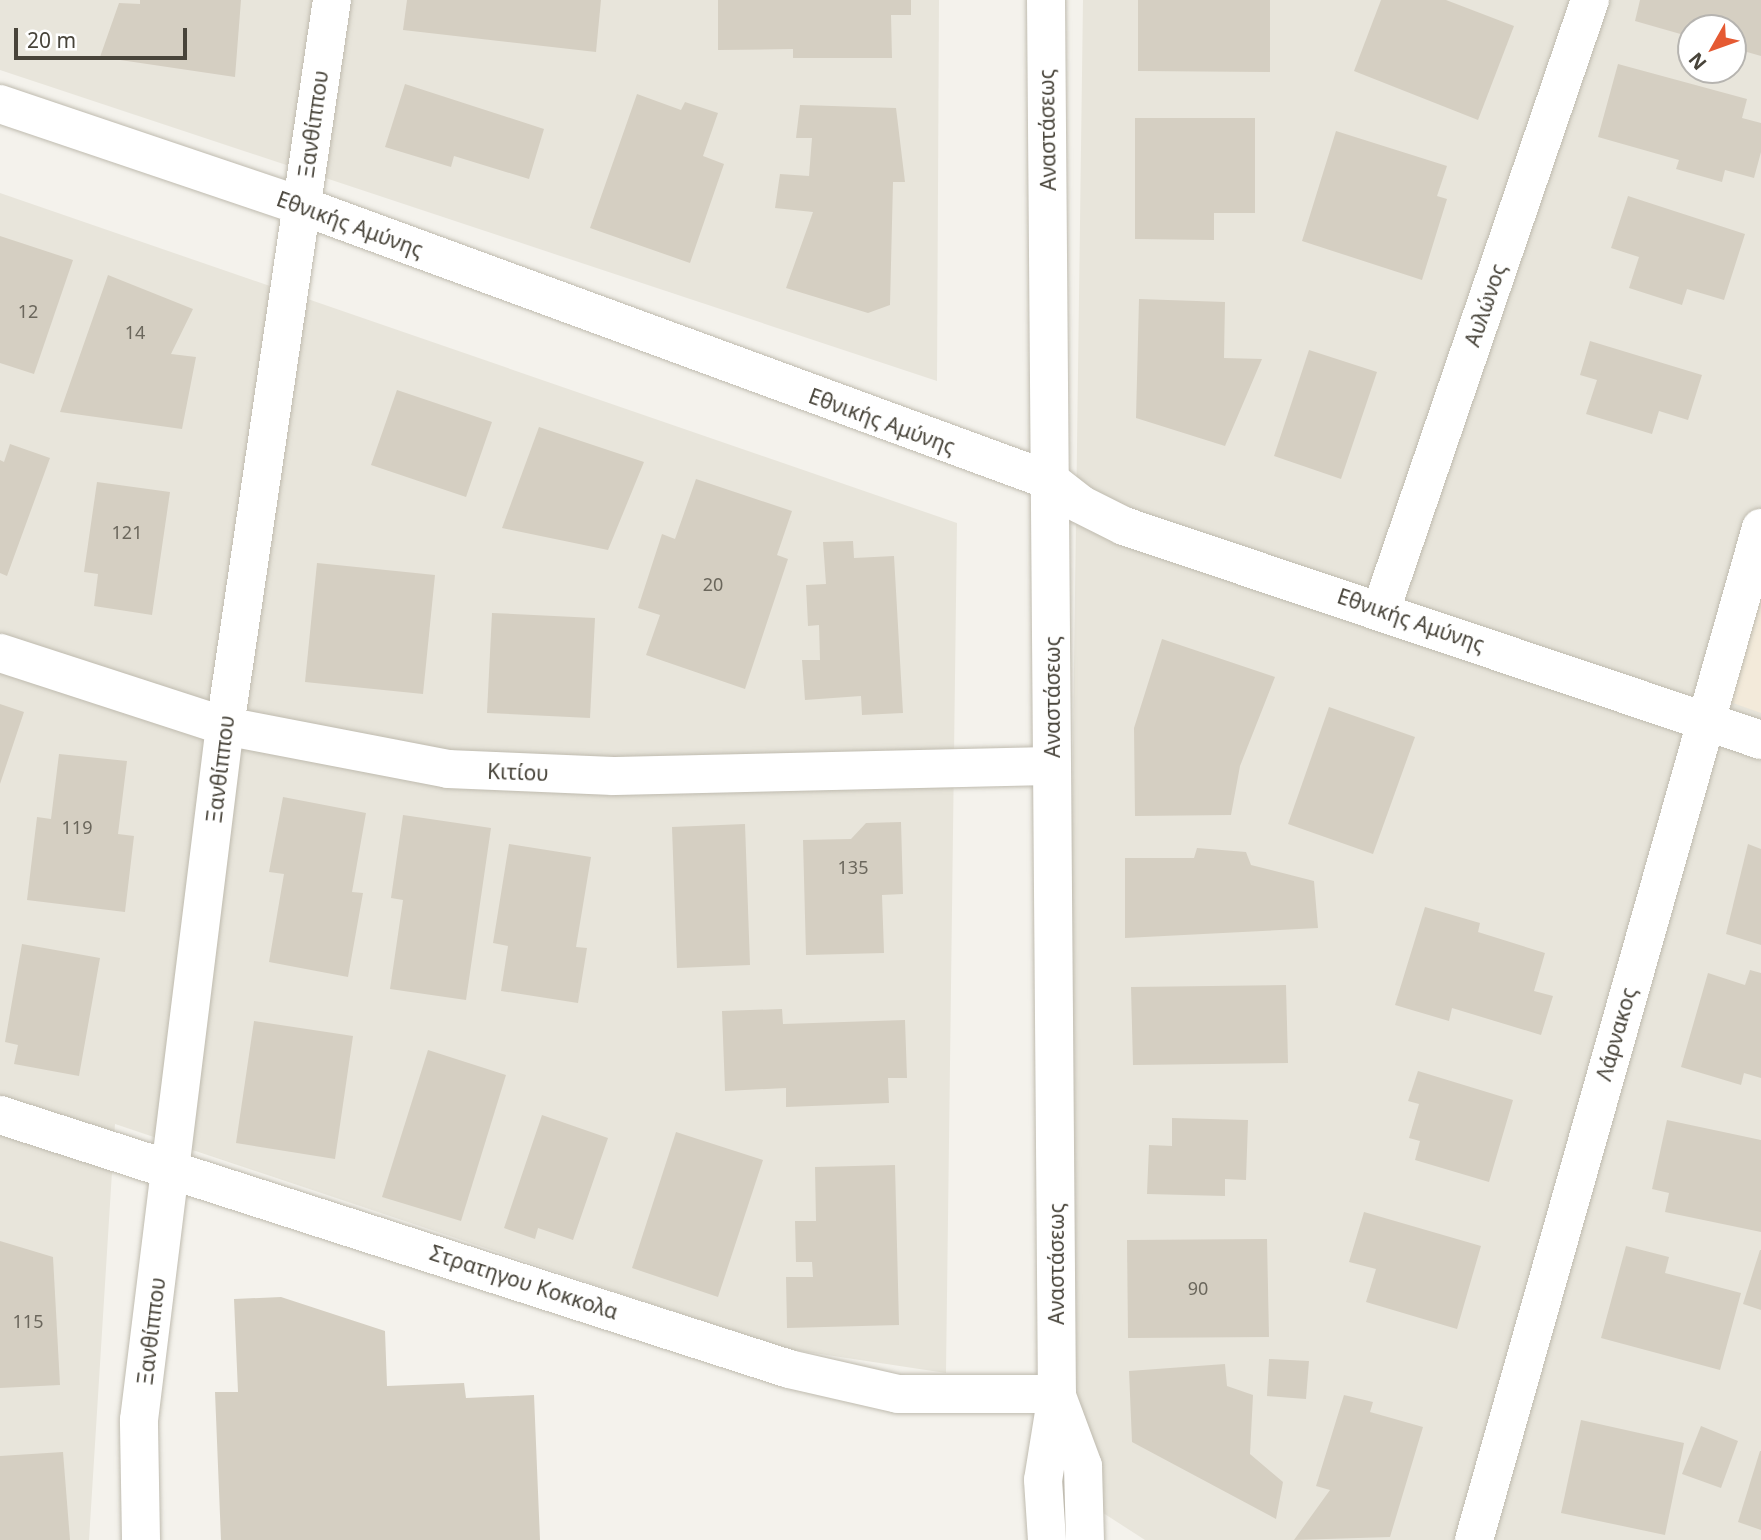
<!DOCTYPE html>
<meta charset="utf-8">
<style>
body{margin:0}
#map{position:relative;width:1761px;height:1540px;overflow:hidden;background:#f4f2ec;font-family:"Noto Sans",sans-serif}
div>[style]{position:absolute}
.residential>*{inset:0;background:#e8e5db}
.commercial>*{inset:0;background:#f3eada}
.building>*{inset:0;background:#d5cfc2}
.roads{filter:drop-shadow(0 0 2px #bfbbaf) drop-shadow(0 0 2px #bfbbaf)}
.minor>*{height:38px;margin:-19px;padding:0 19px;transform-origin:19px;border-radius:19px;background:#fff}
span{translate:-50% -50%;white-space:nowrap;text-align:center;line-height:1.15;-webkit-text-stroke:7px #fff;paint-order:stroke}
.number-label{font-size:18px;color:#6b675c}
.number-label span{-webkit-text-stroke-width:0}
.street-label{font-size:21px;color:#48443a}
.north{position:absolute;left:1677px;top:14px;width:70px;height:70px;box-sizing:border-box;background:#fff;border:2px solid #b6b4b0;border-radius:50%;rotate:230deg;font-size:19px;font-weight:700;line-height:28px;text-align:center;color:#48443a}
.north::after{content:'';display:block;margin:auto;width:24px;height:32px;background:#e55a33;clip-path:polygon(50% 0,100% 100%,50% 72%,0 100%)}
.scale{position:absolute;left:14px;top:28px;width:173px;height:32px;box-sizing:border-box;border:4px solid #48443a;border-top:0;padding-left:9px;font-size:21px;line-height:24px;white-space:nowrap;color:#48443a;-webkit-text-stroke:5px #fff;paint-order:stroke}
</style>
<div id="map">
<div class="residential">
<i style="clip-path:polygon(0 0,939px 0,937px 381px,0 70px)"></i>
<i style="clip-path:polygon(evenodd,1083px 0,1761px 0,1761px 1540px,1145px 1540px,1063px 1487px,1083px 0,1691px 28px,1733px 28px,1733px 70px,1691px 70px,1691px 28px)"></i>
<i style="clip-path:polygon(0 193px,957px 523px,946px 1373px,787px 1349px,115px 1124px,89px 1540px,0 1540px)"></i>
</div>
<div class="commercial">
<i style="clip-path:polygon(1761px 570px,1761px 713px,1716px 697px)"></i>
</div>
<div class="building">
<i style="clip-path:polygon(140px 0,241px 0,235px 77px,100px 57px,119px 3px,140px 4px)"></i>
<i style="clip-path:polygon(407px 0,601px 0,596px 52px,403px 30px)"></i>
<i style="clip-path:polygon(718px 0,911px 0,911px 15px,891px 15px,892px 58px,793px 58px,793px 49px,718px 50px)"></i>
<i style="clip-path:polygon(1138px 0,1270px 0,1270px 72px,1138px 71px)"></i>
<i style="clip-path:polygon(1381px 0,1446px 0,1514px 26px,1478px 120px,1354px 71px)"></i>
<i style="clip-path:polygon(1640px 0,1761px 0,1761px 56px,1733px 48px,1733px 28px,1691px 28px,1691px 37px,1635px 21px)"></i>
<i style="clip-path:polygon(1618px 64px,1747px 99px,1742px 118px,1761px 123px,1761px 152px,1754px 178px,1725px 170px,1722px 182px,1676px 169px,1679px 160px,1598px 137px)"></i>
<i style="clip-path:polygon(405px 84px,544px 129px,529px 179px,454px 156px,451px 167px,385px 147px)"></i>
<i style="clip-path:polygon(637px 94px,681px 110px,685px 102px,718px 113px,703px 156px,724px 164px,690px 263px,590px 228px)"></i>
<i style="clip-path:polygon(800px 105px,896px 108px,905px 182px,893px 182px,890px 305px,868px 313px,786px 288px,813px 212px,775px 208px,780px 174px,809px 176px,812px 138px,796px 138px)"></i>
<i style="clip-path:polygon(1135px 118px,1255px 118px,1255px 213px,1214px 213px,1214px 240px,1135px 239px)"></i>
<i style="clip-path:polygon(1336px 131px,1447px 166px,1437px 196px,1447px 199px,1422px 280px,1302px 241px)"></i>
<i style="clip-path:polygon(1628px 196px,1745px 234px,1724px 300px,1687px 289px,1682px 305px,1629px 288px,1639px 257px,1611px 248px)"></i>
<i style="clip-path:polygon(0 236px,73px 260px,34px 374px,0 363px)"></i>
<i style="clip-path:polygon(108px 275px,193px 309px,171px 354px,196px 357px,182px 429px,60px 412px)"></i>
<i style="clip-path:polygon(1139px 299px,1225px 302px,1224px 358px,1262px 359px,1225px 446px,1136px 418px)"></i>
<i style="clip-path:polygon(1590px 341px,1702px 375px,1688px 420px,1659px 411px,1652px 434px,1586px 414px,1597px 380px,1580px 375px)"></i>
<i style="clip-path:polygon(1309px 350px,1377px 372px,1341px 479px,1274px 456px)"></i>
<i style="clip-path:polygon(397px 390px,492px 422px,466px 497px,371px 465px)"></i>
<i style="clip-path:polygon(539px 427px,644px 462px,608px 550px,502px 528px)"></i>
<i style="clip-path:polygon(10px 444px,50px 458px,7px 576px,0 573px,0 460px,4px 462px)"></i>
<i style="clip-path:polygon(696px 479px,792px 511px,777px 555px,788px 559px,745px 689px,646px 655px,660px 615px,638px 608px,662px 534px,675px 539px)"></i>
<i style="clip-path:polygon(97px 482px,170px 492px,152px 615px,94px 606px,98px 574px,84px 572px)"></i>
<i style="clip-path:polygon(853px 541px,854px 558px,894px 556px,903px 713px,862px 715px,861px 696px,805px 700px,802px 660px,820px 660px,819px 625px,808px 626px,806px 585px,826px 584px,823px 542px)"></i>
<i style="clip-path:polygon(317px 563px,435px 575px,423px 694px,305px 682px)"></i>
<i style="clip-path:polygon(492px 613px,595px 618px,590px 718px,487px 713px)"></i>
<i style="clip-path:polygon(1162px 639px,1275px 677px,1240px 766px,1231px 815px,1135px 816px,1134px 728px)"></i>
<i style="clip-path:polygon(0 704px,24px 712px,0 784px)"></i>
<i style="clip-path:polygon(1329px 707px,1415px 737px,1373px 854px,1288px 824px)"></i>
<i style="clip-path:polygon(59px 754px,127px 761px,118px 834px,134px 836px,125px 912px,27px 900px,37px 817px,51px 819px)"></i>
<i style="clip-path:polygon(283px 797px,366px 813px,352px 892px,363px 893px,348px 977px,269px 962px,284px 874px,269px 872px)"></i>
<i style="clip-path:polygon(403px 815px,491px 828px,466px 1000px,390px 989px,403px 900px,391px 898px)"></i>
<i style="clip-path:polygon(901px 822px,903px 894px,882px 895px,884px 953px,806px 955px,803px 840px,851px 839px,866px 823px)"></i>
<i style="clip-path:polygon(745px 824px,750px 965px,677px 968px,672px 827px)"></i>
<i style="clip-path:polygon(509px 844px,591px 857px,576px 947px,587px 948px,578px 1003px,501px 991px,508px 946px,493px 943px)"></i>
<i style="clip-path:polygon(1748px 844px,1761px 849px,1761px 945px,1726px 934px)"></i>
<i style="clip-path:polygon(1197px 848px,1246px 852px,1251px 865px,1314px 881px,1318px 928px,1125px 938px,1125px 858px,1194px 858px)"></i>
<i style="clip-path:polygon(1425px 907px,1480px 923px,1478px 932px,1545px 953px,1534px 991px,1553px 996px,1541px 1035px,1452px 1008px,1449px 1021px,1395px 1005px)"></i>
<i style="clip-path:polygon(22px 944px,100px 958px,79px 1076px,14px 1064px,18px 1045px,5px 1042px)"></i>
<i style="clip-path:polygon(1750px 970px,1761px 973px,1761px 1078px,1744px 1073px,1741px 1085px,1681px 1067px,1708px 973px,1745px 985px)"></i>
<i style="clip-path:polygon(1286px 985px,1288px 1063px,1133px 1065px,1131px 987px)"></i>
<i style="clip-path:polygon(782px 1009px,783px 1024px,905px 1020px,907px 1078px,888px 1078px,889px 1103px,786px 1107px,786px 1088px,725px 1091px,722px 1011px)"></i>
<i style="clip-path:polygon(254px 1021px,353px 1036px,335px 1159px,236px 1143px)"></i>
<i style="clip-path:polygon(428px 1050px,506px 1075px,461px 1221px,382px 1197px)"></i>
<i style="clip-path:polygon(1418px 1071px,1513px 1100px,1489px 1182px,1415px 1160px,1420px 1141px,1409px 1138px,1419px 1104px,1408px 1101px)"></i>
<i style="clip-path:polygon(542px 1115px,608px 1138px,573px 1240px,538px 1228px,535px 1239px,504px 1228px)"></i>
<i style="clip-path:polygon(1172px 1118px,1248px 1120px,1246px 1180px,1225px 1179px,1225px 1196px,1147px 1194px,1149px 1145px,1172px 1146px)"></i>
<i style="clip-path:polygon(1667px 1120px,1761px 1140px,1761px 1232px,1665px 1212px,1669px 1193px,1652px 1189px)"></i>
<i style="clip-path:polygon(676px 1132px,763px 1160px,718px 1297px,632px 1268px)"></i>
<i style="clip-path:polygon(895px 1165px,899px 1325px,787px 1328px,786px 1277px,813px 1277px,812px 1262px,796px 1262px,795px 1221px,816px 1221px,815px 1167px)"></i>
<i style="clip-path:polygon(1364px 1212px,1481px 1246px,1457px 1329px,1366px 1302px,1376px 1269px,1349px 1262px)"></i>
<i style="clip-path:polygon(1267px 1239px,1269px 1337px,1128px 1338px,1127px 1240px)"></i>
<i style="clip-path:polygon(0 1241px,53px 1257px,60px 1385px,0 1388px)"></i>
<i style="clip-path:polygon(1626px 1246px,1669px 1257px,1665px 1273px,1741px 1293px,1720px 1370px,1601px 1338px)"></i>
<i style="clip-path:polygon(1760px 1250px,1761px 1250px,1761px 1310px,1743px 1304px)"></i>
<i style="clip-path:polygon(281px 1297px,385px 1331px,387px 1386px,464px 1383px,466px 1398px,534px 1395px,540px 1540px,221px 1540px,215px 1392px,238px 1392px,234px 1299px)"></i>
<i style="clip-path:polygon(1269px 1359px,1309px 1361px,1306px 1399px,1267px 1396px)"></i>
<i style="clip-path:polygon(1225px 1364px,1227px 1386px,1253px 1395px,1250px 1454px,1283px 1482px,1276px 1519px,1132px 1442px,1129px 1371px)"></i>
<i style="clip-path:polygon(1344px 1395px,1373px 1402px,1370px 1412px,1423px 1427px,1390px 1537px,1294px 1540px,1330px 1490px,1316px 1486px)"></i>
<i style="clip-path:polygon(1581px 1420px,1684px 1443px,1665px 1535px,1561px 1513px)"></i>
<i style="clip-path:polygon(1701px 1426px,1738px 1441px,1721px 1488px,1682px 1474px)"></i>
<i style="clip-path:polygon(1760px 1451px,1761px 1451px,1761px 1530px,1738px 1522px)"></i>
<i style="clip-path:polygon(63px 1452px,70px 1540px,0 1540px,0 1456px)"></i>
</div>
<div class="roads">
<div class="minor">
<i style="left:1046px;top:0;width:1394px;rotate:89.55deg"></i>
<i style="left:1057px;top:1394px;width:87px;rotate:99.2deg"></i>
<i style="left:1043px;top:1480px;width:60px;rotate:86.2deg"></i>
<i style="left:0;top:104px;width:319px;rotate:18.7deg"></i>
<i style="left:302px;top:206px;width:798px;rotate:20.16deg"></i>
<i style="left:1051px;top:481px;width:37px;rotate:38deg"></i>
<i style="left:1080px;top:504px;width:49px;rotate:26.6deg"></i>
<i style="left:1124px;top:526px;width:672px;rotate:18.57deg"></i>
<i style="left:1381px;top:610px;width:645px;rotate:-71.09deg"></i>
<i style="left:0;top:653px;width:237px;rotate:18deg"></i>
<i style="left:225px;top:726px;width:227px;rotate:10.9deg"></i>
<i style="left:448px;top:769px;width:165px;rotate:2.4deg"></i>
<i style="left:613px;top:776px;width:439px;rotate:-1.3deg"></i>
<i style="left:0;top:1115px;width:829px;rotate:17.84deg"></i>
<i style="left:789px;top:1369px;width:112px;rotate:12.9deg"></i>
<i style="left:898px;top:1394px;width:159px"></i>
<i style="left:1057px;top:1396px;width:75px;rotate:69.6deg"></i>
<i style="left:1083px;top:1466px;width:74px;rotate:88.5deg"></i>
<i style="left:141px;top:1540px;width:120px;rotate:-91deg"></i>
<i style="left:139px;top:1420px;width:699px;rotate:-82.94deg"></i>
<i style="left:225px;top:726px;width:734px;rotate:-81.62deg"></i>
<i style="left:1474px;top:1540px;width:1052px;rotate:-74.17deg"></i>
</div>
</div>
<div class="number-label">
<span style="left:28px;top:311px">12</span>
<span style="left:135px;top:332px">14</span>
<span style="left:127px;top:532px">121</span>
<span style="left:713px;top:584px">20</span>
<span style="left:77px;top:827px">119</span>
<span style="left:853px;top:867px">135</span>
<span style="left:1198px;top:1288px">90</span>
<span style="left:28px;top:1321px">115</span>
</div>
<div class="street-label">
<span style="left:313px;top:124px;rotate:-82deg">Ξανθίππου</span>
<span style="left:1047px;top:130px;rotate:-91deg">Αναστάσεως</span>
<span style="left:350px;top:224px;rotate:20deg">Εθνικής Αμύνης</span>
<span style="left:1485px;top:305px;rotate:-71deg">Αυλώνος</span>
<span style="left:882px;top:421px;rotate:20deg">Εθνικής Αμύνης</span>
<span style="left:1411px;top:620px;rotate:19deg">Εθνικής Αμύνης</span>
<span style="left:1052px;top:697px;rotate:-90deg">Αναστάσεως</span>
<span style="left:220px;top:769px;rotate:-83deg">Ξανθίππου</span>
<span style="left:518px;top:772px;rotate:2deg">Κιτίου</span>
<span style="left:1616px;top:1034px;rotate:-74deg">Λάρνακος</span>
<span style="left:1056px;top:1264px;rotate:-90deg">Αναστάσεως</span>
<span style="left:524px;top:1282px;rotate:18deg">Στρατηγου Κοκκολα</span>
<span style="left:151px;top:1331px;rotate:-83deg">Ξανθίππου</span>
</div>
<div class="north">N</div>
<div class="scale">20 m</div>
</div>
